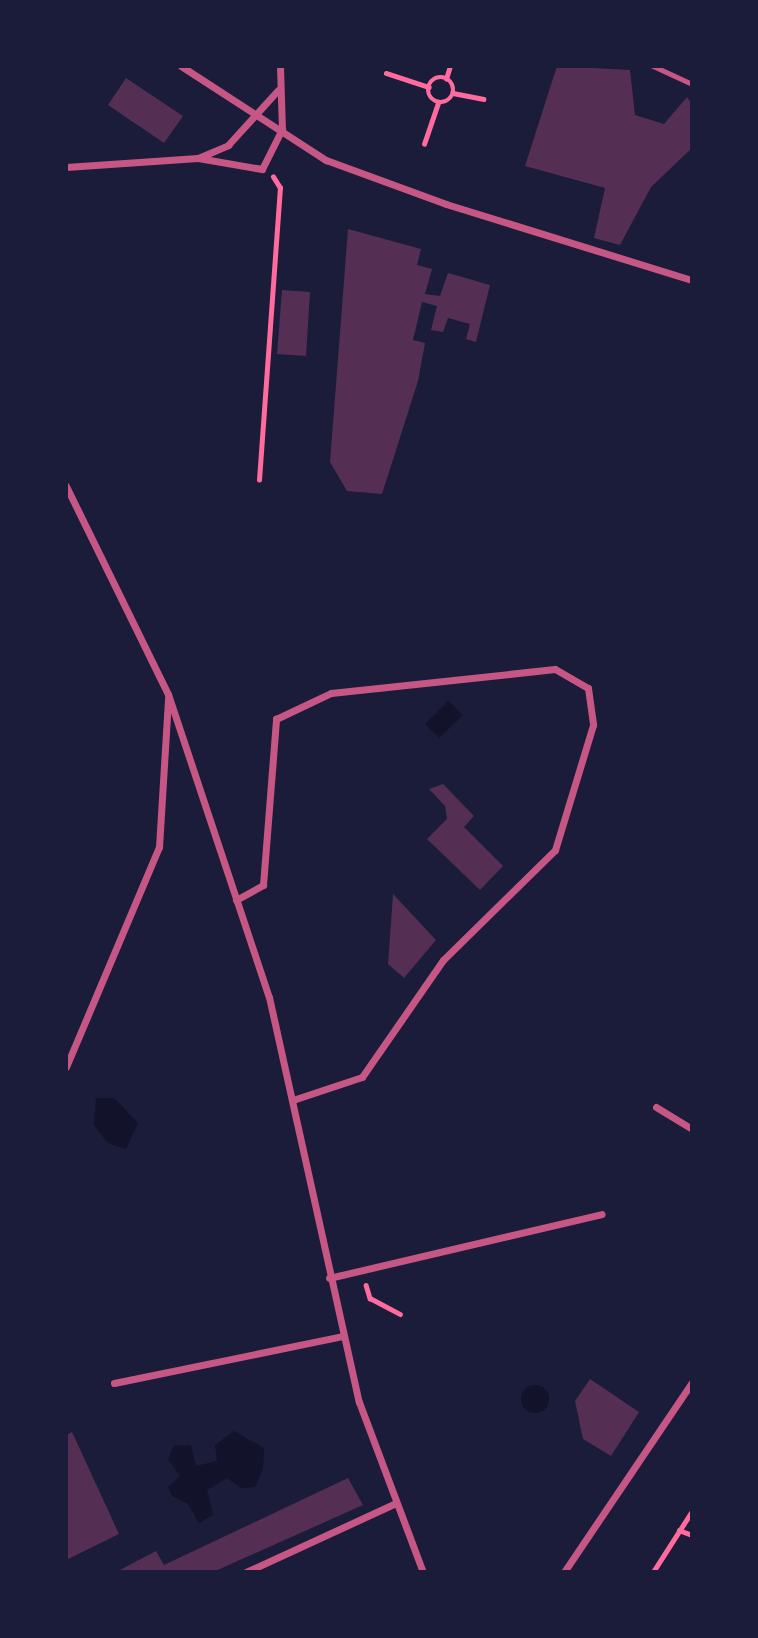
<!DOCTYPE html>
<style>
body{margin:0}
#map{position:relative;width:758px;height:1638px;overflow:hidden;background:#1b1b3a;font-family:"Fira Sans",sans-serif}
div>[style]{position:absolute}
.water>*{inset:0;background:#12122b}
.round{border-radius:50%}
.building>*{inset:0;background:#542f53}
.path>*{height:4.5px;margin:-2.25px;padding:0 2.25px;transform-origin:2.25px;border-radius:2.25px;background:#ff6b9d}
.path>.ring{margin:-2.25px;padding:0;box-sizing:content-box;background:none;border:4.5px solid #ff6b9d;border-radius:50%}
.service>*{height:5px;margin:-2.5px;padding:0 2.5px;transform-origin:2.5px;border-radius:2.5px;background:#c65784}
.minor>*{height:7px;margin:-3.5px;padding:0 3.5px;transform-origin:3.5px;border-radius:3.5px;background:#c65784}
span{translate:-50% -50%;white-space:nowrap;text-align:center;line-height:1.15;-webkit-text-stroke:5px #1b1b3a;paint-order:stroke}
.frame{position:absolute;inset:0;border:68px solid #1b1b3a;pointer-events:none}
</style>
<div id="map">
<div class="water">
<i style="clip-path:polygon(448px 701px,463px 715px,439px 738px,425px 724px)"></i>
<i style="clip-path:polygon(96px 1098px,114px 1098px,138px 1123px,126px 1149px,108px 1143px,94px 1125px)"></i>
<i class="round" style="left:521px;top:1385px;width:28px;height:28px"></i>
<i style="clip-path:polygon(234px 1431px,264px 1448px,263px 1469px,255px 1487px,241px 1488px,227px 1478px,207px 1490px,213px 1515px,199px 1523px,188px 1504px,172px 1496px,168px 1487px,180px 1476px,168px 1459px,174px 1446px,191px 1445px,196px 1466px,217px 1461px,215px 1445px)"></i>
</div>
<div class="building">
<i style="clip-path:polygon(557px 66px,630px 70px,635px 115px,664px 124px,687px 97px,692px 104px,692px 148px,651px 187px,620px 245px,594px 238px,605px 188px,525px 166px)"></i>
<i style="clip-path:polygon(126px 78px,183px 116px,164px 143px,108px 105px)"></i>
<i style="clip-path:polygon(348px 229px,421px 249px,417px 265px,432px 269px,425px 294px,440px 296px,448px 273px,490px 285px,476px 342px,466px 339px,470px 324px,448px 318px,443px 332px,431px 330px,437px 306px,422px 302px,413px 340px,425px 343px,418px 381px,382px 494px,347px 491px,330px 462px)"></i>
<i style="clip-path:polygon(282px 290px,310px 292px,306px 356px,277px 354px)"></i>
<i style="clip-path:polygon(443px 784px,474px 816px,464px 827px,503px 866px,480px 890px,427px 839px,447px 819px,445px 806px,429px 789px)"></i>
<i style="clip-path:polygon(393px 894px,436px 940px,404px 978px,388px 964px)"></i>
<i style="clip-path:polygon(590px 1379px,639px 1412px,611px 1456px,583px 1439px,575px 1401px)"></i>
<i style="clip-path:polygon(72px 1432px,119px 1534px,66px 1560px,66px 1435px)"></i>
<i style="clip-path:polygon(348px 1478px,363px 1505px,213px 1572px,116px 1572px,156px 1551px,164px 1565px)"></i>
</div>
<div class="path">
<i style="left:386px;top:73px;width:45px;rotate:18deg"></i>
<i class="ring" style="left:428px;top:77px;width:21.5px;height:21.5px"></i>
<i style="left:446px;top:79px;width:14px;rotate:-73deg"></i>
<i style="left:453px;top:93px;width:31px;rotate:11deg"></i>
<i style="left:424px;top:144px;width:43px;rotate:-71.1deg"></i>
<i style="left:259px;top:480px;width:293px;rotate:-85.9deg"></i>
<i style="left:280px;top:188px;width:13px;rotate:-122deg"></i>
<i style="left:366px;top:1285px;width:14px;rotate:73deg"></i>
<i style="left:370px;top:1298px;width:34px;rotate:28deg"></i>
<i style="left:679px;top:1530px;width:14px;rotate:21deg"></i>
<i style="left:653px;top:1572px;width:72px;rotate:-57.4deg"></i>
</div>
<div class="service">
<i style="left:653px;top:66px;width:43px;rotate:24.8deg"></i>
</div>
<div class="minor">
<i style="left:181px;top:66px;width:173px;rotate:33deg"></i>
<i style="left:326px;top:160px;width:128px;rotate:20.1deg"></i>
<i style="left:446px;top:204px;width:257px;rotate:17.2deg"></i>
<i style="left:280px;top:66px;width:63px;rotate:88.2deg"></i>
<i style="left:198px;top:158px;width:33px;rotate:-23deg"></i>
<i style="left:228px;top:145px;width:74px;rotate:-47.7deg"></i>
<i style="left:66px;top:167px;width:132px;rotate:-3.9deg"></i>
<i style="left:198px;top:158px;width:65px;rotate:9.8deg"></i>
<i style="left:262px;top:169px;width:45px;rotate:-63.4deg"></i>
<i style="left:66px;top:486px;width:232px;rotate:63.9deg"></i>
<i style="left:168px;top:694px;width:319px;rotate:71.6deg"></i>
<i style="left:269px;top:997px;width:415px;rotate:77.5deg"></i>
<i style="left:359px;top:1402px;width:182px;rotate:69.4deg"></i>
<i style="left:236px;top:900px;width:31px;rotate:-29deg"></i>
<i style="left:263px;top:885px;width:167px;rotate:-85.5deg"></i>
<i style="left:276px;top:719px;width:61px;rotate:-25.3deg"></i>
<i style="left:331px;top:693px;width:225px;rotate:-6.1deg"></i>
<i style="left:555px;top:669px;width:38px;rotate:30deg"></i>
<i style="left:588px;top:688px;width:37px;rotate:82deg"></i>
<i style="left:593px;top:725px;width:131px;rotate:106.9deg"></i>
<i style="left:555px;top:850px;width:157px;rotate:135.5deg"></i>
<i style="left:443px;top:960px;width:142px;rotate:124.7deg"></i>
<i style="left:362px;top:1077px;width:73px;rotate:161.6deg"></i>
<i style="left:66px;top:1067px;width:239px;rotate:-67.1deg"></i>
<i style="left:159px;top:847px;width:149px;rotate:-86.5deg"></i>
<i style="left:656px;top:1107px;width:42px;rotate:31.4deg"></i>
<i style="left:329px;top:1278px;width:280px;rotate:-13.2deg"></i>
<i style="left:114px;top:1383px;width:233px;rotate:-11.6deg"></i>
<i style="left:246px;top:1572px;width:165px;rotate:-24.7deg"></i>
<i style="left:564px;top:1572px;width:229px;rotate:-56deg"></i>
</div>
<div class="frame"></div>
</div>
